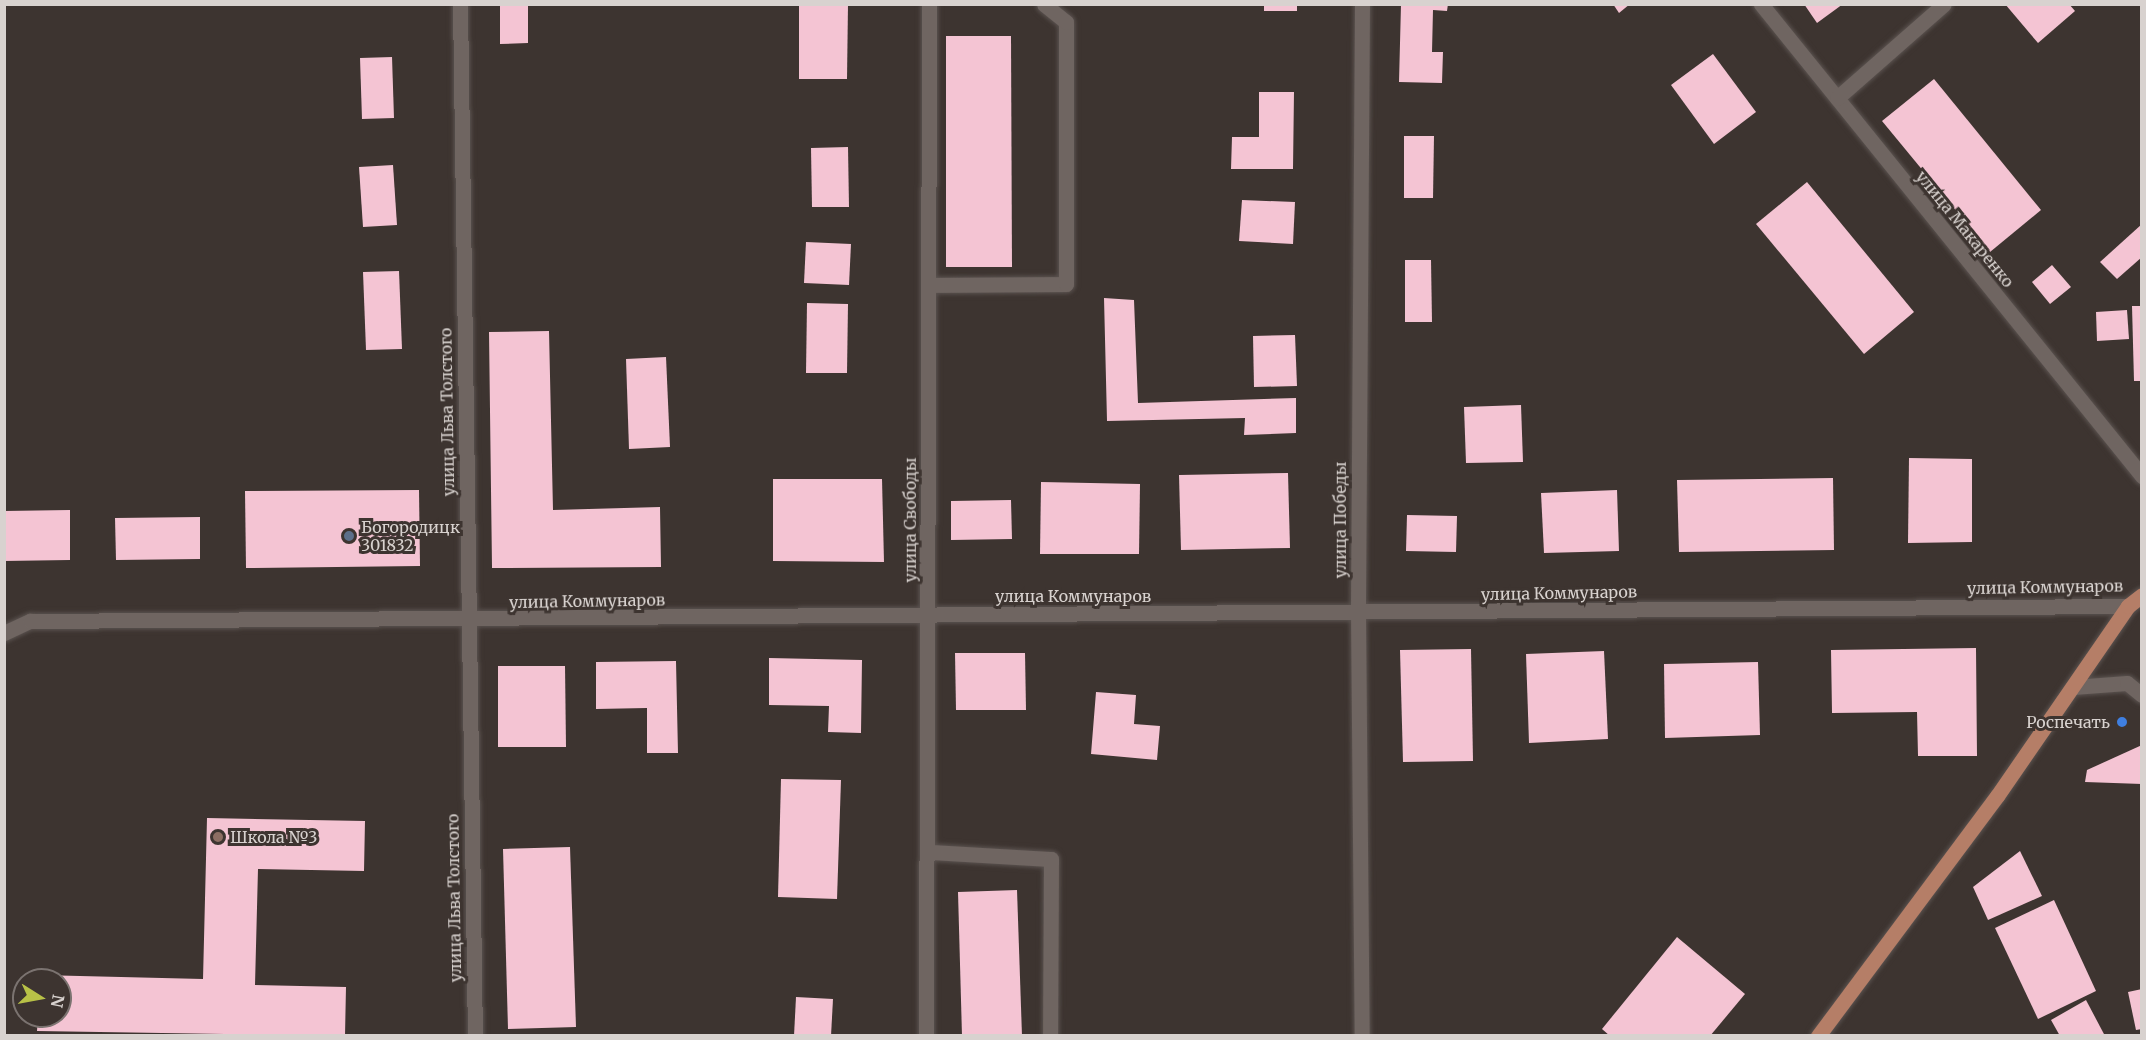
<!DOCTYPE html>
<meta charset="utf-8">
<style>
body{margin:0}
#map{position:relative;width:2146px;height:1040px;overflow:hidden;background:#3d3430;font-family:Merriweather,serif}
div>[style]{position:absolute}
.building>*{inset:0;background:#f4c4d3}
.roads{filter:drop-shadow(0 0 2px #5a524f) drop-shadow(0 0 2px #5a524f)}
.minor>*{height:15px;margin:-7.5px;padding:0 7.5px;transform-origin:7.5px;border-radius:7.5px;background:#6f6561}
.major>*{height:15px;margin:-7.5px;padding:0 7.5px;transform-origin:7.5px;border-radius:7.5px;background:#b57e67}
.dots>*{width:16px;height:16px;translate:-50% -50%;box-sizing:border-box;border:3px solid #3d3430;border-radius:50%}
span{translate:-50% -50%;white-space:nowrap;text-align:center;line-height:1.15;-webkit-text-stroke:6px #3d3430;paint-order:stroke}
.street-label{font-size:16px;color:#d8d2cf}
.poi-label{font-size:16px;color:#d8d2cf}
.left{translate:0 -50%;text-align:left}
.right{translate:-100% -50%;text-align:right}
.frame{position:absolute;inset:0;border:6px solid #d8d2cf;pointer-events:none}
.north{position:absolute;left:12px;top:968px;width:60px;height:60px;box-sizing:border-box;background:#3d3430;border:2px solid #7b7370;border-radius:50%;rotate:101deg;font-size:16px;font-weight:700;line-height:24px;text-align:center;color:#d8d2cf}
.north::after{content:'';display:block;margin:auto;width:21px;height:27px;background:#b8c147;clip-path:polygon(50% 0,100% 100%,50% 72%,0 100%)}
</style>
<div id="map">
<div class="building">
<i style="clip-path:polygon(500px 4px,528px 4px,528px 43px,500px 44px)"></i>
<i style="clip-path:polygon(799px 4px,848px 4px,847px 79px,799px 79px)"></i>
<i style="clip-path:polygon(1264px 4px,1297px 4px,1297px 11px,1264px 11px)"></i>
<i style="clip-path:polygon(1401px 4px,1448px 4px,1447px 11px,1433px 10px,1432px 52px,1443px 52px,1442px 83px,1399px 82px)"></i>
<i style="clip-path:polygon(1613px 4px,1630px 4px,1619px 13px)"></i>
<i style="clip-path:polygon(1804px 4px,1843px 4px,1817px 23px)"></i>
<i style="clip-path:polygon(2005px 4px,2069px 4px,2075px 11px,2038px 43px)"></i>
<i style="clip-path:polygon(946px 36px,1011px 36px,1012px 267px,946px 267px)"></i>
<i style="clip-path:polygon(1713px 54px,1756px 112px,1714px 144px,1671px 85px)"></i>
<i style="clip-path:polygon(392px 57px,394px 118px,362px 119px,360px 58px)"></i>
<i style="clip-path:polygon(1934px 79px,2041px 210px,1990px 252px,1882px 121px)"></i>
<i style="clip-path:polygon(1259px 92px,1294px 92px,1293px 169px,1231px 169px,1232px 137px,1259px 137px)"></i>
<i style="clip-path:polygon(1404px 136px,1434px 136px,1433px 198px,1404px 198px)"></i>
<i style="clip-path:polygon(848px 147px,849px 207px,812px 207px,811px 148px)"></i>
<i style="clip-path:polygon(393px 165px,397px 225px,363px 227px,359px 167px)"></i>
<i style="clip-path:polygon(1807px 182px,1914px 312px,1864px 354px,1756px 224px)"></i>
<i style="clip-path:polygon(1242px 200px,1295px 202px,1293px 244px,1239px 241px)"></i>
<i style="clip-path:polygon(2142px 224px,2142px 257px,2117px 279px,2100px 262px)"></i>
<i style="clip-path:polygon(806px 242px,851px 244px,849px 285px,804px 283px)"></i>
<i style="clip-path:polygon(1405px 260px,1431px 260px,1432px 322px,1405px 322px)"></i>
<i style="clip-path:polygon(2052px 265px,2071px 287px,2050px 304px,2032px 282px)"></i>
<i style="clip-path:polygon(399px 271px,402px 349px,366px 350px,363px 272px)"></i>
<i style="clip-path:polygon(1104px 298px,1134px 300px,1138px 403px,1296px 398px,1296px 433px,1244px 435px,1245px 418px,1107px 421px)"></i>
<i style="clip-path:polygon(807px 303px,848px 304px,847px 373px,806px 373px)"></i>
<i style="clip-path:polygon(2132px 306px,2142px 306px,2142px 381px,2134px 381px)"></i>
<i style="clip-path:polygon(2127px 310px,2129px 339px,2097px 341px,2096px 312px)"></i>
<i style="clip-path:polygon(549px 331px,553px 510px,660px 507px,661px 567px,492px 568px,489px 332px)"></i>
<i style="clip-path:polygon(1295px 335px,1297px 386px,1254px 387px,1253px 336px)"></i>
<i style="clip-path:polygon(666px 357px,670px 447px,629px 449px,626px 359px)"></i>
<i style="clip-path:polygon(1521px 405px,1523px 462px,1466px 463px,1464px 407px)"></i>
<i style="clip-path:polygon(1909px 458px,1972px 459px,1972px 542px,1908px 543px)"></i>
<i style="clip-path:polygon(1288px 473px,1290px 548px,1181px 550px,1179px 475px)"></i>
<i style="clip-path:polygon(1833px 478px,1834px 550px,1679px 552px,1677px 480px)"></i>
<i style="clip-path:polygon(773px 479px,882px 479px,884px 562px,773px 561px)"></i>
<i style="clip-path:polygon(1041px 482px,1140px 484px,1139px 554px,1040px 554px)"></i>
<i style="clip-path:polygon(419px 490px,420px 566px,246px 568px,245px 491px)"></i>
<i style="clip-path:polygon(1617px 490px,1619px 551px,1544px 553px,1541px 493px)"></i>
<i style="clip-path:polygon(1011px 500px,1012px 539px,951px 540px,951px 501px)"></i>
<i style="clip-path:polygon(70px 510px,70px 560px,4px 561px,4px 511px)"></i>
<i style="clip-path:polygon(1407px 515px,1457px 516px,1456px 552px,1406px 551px)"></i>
<i style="clip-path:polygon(200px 517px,200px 559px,116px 560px,115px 518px)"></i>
<i style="clip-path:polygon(1976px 648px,1977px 756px,1918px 756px,1917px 712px,1832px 713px,1831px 650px)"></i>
<i style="clip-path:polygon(1471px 649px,1473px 761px,1403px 762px,1400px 650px)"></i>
<i style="clip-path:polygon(1604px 651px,1608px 739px,1529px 743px,1526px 654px)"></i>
<i style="clip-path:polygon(955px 653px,1025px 653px,1026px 710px,956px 710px)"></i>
<i style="clip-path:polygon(769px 658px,862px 660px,861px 733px,828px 732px,829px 706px,769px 705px)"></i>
<i style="clip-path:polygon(676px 661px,678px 753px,647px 753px,647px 708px,596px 709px,596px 662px)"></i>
<i style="clip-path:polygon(1758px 662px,1760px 735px,1665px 738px,1664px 664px)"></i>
<i style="clip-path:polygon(498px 666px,565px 666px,566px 747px,498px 747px)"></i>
<i style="clip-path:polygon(1096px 692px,1136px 695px,1134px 724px,1160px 726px,1157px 760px,1091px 754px)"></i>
<i style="clip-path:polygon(2142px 745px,2142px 784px,2085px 782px,2087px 770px)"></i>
<i style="clip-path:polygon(781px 779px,841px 780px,837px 899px,778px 897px)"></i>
<i style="clip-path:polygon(207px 818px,365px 821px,364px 871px,258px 869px,255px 985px,346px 987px,345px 1036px,37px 1031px,38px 1016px,60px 1016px,60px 980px,39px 980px,39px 975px,203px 979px)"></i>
<i style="clip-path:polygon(570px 847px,576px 1027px,508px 1029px,503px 849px)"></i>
<i style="clip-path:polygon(2020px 851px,2042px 896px,1988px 920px,1973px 887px)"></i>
<i style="clip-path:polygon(1017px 890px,1022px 1036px,962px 1036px,958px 892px)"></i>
<i style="clip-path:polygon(2054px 900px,2096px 991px,2038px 1019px,1995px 928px)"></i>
<i style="clip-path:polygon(1677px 937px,1745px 994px,1710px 1036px,1610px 1036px,1602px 1029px)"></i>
<i style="clip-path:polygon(2142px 989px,2142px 1029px,2136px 1030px,2128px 992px)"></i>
<i style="clip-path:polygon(796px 997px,833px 999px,831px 1036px,794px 1036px)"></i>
<i style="clip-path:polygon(2086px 1000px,2105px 1036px,2060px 1036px,2051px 1020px)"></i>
</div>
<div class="roads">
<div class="minor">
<i style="left:460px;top:4px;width:1032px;rotate:89.17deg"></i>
<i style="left:1362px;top:4px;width:608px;rotate:90.38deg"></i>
<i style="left:1358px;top:612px;width:424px;rotate:89.5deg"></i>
<i style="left:1761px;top:4px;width:607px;rotate:51.09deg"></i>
<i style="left:1837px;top:98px;width:142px;rotate:-41.3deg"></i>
<i style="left:928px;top:285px;width:138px;rotate:-0.4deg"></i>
<i style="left:1066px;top:284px;width:262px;rotate:-90deg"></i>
<i style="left:1066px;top:22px;width:28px;rotate:-141deg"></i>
<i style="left:4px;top:633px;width:29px;rotate:-25deg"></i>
<i style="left:30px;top:621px;width:2098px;rotate:-0.41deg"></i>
<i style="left:2073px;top:687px;width:54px;rotate:-4.2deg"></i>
<i style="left:2127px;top:683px;width:19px;rotate:39deg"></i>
<i style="left:930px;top:852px;width:121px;rotate:3.3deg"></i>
<i style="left:1051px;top:859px;width:177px;rotate:90.3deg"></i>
<i style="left:926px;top:1036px;width:1032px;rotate:-89.83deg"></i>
</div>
<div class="major">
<i style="left:1818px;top:1036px;width:299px;rotate:-53.3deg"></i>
<i style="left:1997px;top:796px;width:231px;rotate:-55.4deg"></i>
<i style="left:2128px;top:606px;width:18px;rotate:-38deg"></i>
</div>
</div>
<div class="dots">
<i style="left:349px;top:536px;background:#5c6f8a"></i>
<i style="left:2122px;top:722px;background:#3f7fe0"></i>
<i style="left:218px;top:837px;background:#8d6e63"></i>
</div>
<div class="street-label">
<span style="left:1965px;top:229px;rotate:51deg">улица Макаренко</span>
<span style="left:447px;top:412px;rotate:-91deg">улица Льва Толстого</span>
<span style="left:910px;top:520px;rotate:-90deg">улица Свободы</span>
<span style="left:1340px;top:520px;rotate:-90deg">улица Победы</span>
<span style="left:2045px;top:587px;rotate:-1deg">улица Коммунаров</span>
<span style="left:1559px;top:593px;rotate:-1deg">улица Коммунаров</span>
<span style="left:1073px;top:596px">улица Коммунаров</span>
<span style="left:587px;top:601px;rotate:-1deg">улица Коммунаров</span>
<span style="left:454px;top:898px;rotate:-91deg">улица Льва Толстого</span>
</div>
<div class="poi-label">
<span class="left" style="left:361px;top:536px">Богородицк<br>301832</span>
<span class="right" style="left:2110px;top:722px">Роспечать</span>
<span class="left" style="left:230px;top:837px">Школа №3</span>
</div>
<div class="frame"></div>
<div class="north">N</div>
</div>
